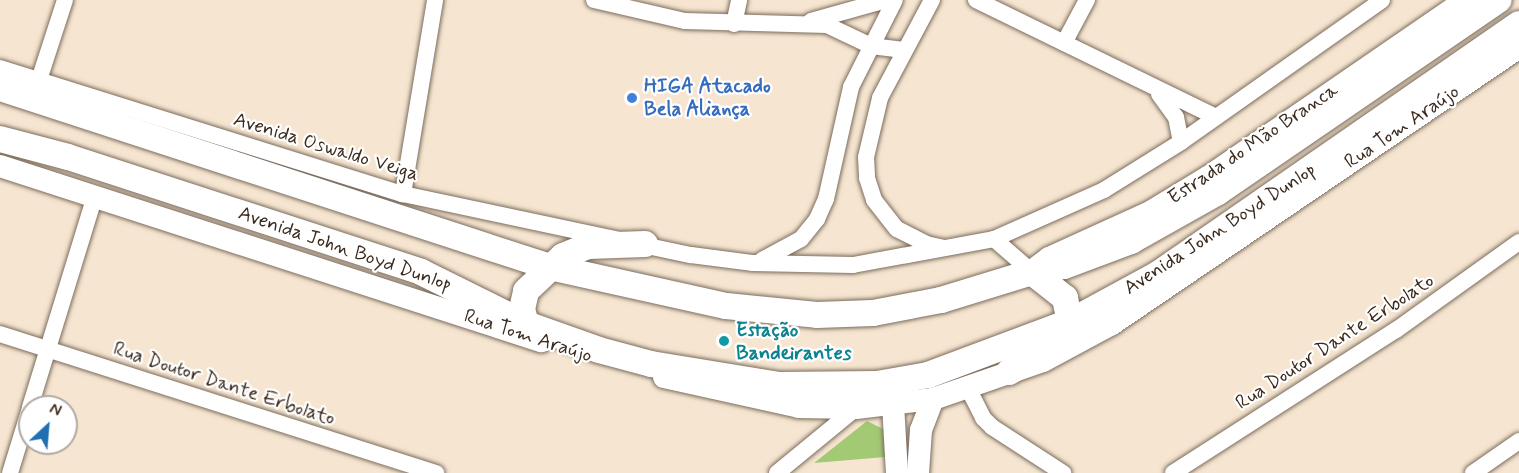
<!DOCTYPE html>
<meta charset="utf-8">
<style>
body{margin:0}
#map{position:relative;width:1519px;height:473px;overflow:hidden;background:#f6e6d1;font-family:Mynerve,sans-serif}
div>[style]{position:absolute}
.green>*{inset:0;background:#a2c974}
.roads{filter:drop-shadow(0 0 2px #7c6c5d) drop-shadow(0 0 2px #7c6c5d)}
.street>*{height:16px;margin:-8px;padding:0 8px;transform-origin:8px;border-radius:8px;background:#fff}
.secondary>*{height:22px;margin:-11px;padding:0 11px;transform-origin:11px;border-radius:11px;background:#fff}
.primary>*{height:26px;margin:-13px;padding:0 13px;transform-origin:13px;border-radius:13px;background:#fff}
.dots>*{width:16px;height:16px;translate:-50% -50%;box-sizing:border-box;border:3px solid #fff;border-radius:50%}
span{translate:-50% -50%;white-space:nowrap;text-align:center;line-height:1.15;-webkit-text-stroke:4.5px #fff;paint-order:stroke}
.shop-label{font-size:20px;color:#366cbe;font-weight:700}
.left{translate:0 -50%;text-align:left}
.street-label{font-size:20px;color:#3b2a1e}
.culture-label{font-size:20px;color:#0d838f;font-weight:700}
.north{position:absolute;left:18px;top:395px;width:60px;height:60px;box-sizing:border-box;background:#fff;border:2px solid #b1aaa5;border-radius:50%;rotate:26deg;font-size:16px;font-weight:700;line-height:24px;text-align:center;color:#3b2a1e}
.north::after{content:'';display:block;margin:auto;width:21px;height:27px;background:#1f6fb2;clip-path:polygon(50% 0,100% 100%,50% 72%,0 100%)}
</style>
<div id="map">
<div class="green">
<i style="clip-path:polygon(867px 421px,885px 430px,885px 457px,814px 463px)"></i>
</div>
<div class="roads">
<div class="street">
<i style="left:594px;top:0;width:93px;rotate:13deg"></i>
<i style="left:685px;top:21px;width:142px;rotate:1.6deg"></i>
<i style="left:827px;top:25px;width:49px;rotate:25.5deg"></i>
<i style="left:871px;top:46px;width:33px;rotate:7deg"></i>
<i style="left:932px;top:0;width:111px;rotate:118deg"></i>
<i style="left:880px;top:98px;width:61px;rotate:103.3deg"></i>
<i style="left:866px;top:157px;width:21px;rotate:87deg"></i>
<i style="left:867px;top:178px;width:23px;rotate:72deg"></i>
<i style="left:874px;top:200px;width:37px;rotate:52deg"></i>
<i style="left:897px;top:229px;width:33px;rotate:27deg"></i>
<i style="left:926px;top:244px;width:19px;rotate:12deg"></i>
<i style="left:976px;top:0;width:267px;rotate:26deg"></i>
<i style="left:811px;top:21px;width:78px;rotate:-15.6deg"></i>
<i style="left:734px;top:24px;width:25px;rotate:-78deg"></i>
<i style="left:1064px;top:43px;width:49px;rotate:-61.9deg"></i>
<i style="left:0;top:68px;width:422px;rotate:17.4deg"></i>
<i style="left:403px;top:194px;width:294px;rotate:12deg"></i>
<i style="left:691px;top:255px;width:63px;rotate:7.4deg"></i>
<i style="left:753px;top:263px;width:100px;rotate:1.1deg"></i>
<i style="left:853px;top:265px;width:143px;rotate:-10.4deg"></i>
<i style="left:994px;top:239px;width:120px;rotate:-24deg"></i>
<i style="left:1104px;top:190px;width:91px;rotate:-31.9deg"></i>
<i style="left:1181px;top:142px;width:246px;rotate:-35.2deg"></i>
<i style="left:39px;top:80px;width:84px;rotate:-72deg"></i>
<i style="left:1159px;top:94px;width:29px;rotate:54deg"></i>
<i style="left:1176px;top:117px;width:25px;rotate:79deg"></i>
<i style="left:403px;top:194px;width:197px;rotate:-80.6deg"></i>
<i style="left:994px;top:239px;width:50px;rotate:41deg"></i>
<i style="left:762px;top:260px;width:44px;rotate:-28.3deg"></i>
<i style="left:801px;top:239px;width:26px;rotate:-51deg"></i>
<i style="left:817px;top:219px;width:22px;rotate:-66deg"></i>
<i style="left:826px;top:199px;width:115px;rotate:-77.4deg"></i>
<i style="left:851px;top:87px;width:97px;rotate:-63.2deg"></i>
<i style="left:0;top:334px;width:458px;rotate:17.7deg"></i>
<i style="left:968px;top:388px;width:34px;rotate:63deg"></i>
<i style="left:983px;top:418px;width:13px;rotate:45deg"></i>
<i style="left:992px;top:427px;width:85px;rotate:32.9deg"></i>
<i style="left:30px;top:407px;width:221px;rotate:-72.9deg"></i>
<i style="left:10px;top:473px;width:68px;rotate:-72.9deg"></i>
<i style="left:777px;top:473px;width:102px;rotate:-39.4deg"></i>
<i style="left:1173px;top:473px;width:265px;rotate:-32.7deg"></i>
<i style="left:1396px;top:330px;width:151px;rotate:-35.6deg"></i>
<i style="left:1473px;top:473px;width:56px;rotate:-34.8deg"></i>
</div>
<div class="secondary">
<i style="left:0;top:166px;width:569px;rotate:17.93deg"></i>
<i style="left:1033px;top:270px;width:20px;rotate:-37deg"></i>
<i style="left:1049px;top:258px;width:113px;rotate:-24.5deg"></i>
<i style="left:1152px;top:211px;width:66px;rotate:-31.3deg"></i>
<i style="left:1208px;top:177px;width:313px;rotate:-34.5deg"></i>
<i style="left:664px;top:377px;width:138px;rotate:12.5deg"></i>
<i style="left:799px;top:407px;width:57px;rotate:1deg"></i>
<i style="left:856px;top:408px;width:78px;rotate:-6.7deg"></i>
<i style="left:933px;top:399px;width:116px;rotate:-19.1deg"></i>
<i style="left:1043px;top:361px;width:78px;rotate:-28.2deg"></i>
<i style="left:1112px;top:324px;width:492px;rotate:-34.2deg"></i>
<i style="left:893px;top:404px;width:69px;rotate:86.7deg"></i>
<i style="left:918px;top:473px;width:43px;rotate:-86deg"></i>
<i style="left:921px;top:430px;width:33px;rotate:-69deg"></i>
</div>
<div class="primary">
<i style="left:0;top:88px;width:578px;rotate:18.03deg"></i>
<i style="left:550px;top:267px;width:180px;rotate:12.5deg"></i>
<i style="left:726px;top:306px;width:91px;rotate:5.6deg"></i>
<i style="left:817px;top:315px;width:56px;rotate:-2deg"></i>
<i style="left:873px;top:313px;width:69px;rotate:-10.8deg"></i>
<i style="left:941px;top:300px;width:95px;rotate:-17.1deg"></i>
<i style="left:1032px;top:272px;width:33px;rotate:-11deg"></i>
<i style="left:1064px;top:266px;width:72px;rotate:-20.5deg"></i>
<i style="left:1131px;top:241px;width:100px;rotate:-29.4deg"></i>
<i style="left:1218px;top:192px;width:340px;rotate:-34.4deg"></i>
<i style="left:0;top:139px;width:70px;rotate:14.8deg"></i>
<i style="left:68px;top:157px;width:371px;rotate:18deg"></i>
<i style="left:421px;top:272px;width:117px;rotate:26.3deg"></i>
<i style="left:526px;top:324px;width:77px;rotate:19.6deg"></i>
<i style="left:599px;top:350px;width:54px;rotate:15.1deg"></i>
<i style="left:651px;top:364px;width:130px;rotate:9.3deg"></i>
<i style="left:779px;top:385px;width:98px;rotate:-0.6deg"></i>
<i style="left:877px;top:384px;width:52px;rotate:-10deg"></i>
<i style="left:928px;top:375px;width:152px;rotate:-20.5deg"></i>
<i style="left:1070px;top:322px;width:100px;rotate:-28.6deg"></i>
<i style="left:1158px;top:274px;width:439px;rotate:-34.7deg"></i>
<i style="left:526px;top:324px;width:16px;rotate:-105deg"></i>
<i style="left:522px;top:309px;width:18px;rotate:-77deg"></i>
<i style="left:526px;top:291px;width:51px;rotate:-43.4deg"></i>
<i style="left:563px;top:256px;width:27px;rotate:-22deg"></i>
<i style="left:588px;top:246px;width:57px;rotate:-2deg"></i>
<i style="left:1009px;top:372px;width:58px;rotate:-31deg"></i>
<i style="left:1059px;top:342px;width:23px;rotate:-61deg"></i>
<i style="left:1070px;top:322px;width:25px;rotate:-102deg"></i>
<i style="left:1065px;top:298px;width:42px;rotate:-141.8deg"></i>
</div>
</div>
<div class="dots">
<i style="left:632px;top:98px;background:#3f7fe0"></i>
<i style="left:724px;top:341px;background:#0f9aa8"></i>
</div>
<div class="shop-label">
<span class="left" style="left:644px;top:98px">HIGA Atacado<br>Bela Aliança</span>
</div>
<div class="street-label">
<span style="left:1402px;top:127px;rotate:-34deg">Rua Tom Araújo</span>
<span style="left:1253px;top:144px;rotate:-34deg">Estrada do Mão Branca</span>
<span style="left:326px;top:147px;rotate:17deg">Avenida Oswaldo Veiga</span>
<span style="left:1220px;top:229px;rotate:-33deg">Avenida John Boyd Dunlop</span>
<span style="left:345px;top:249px;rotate:19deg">Avenida John Boyd Dunlop</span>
<span style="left:528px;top:336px;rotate:18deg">Rua Tom Araújo</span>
<span style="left:1335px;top:342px;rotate:-33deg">Rua Doutor Dante Erbolato</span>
<span style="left:224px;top:384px;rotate:18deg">Rua Doutor Dante Erbolato</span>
</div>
<div class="culture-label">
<span class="left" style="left:736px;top:342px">Estação<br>Bandeirantes</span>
</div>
<div class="north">N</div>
</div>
